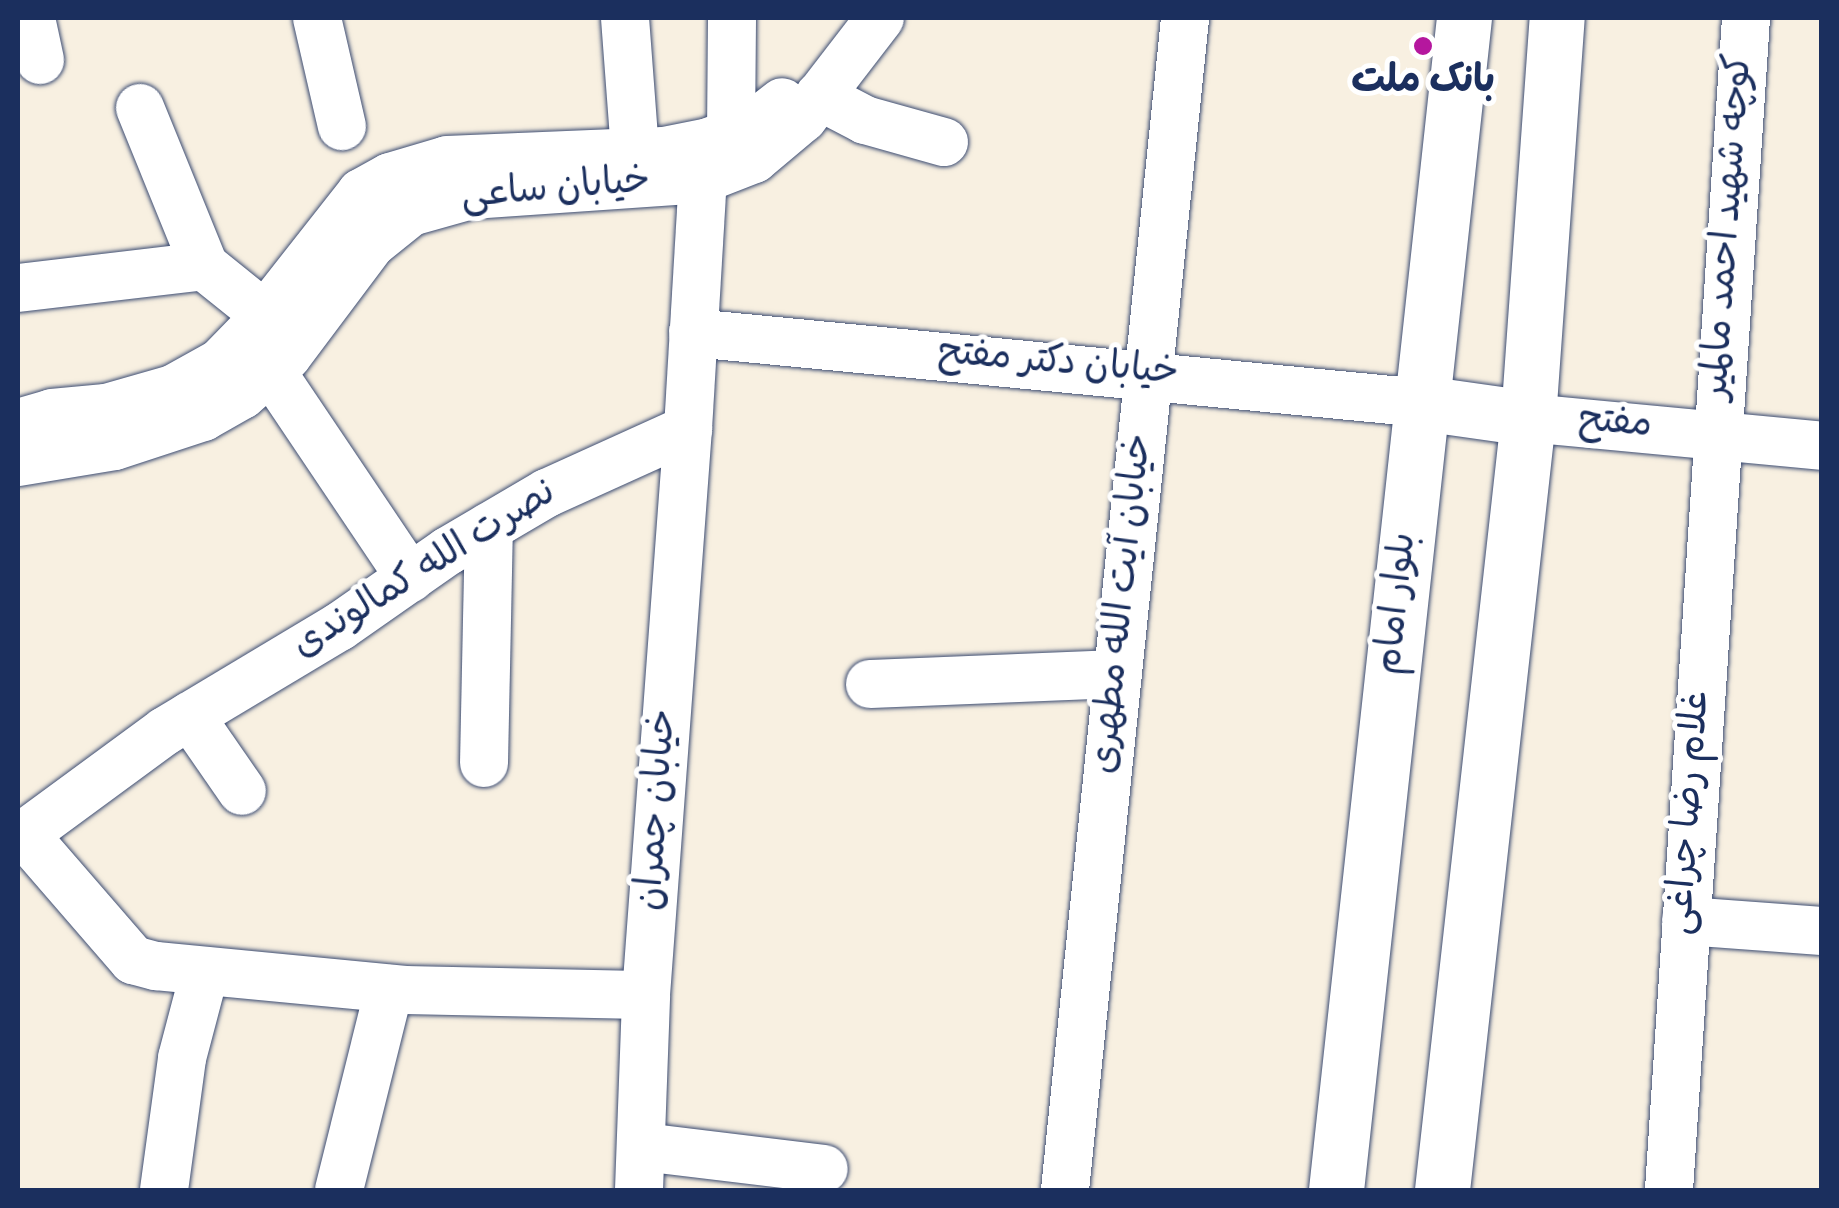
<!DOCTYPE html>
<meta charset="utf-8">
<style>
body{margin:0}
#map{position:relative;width:1839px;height:1208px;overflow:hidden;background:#f8f0e1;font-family:"Gochi Hand","Playpen Sans Arabic",sans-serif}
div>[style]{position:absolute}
.roads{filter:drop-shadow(0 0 2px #3c4c72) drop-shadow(0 0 2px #3c4c72)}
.minor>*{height:48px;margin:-24px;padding:0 24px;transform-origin:24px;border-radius:24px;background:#fff}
.major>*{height:55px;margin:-27.5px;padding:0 27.5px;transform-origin:27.5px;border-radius:27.5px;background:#fff}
.dots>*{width:28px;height:28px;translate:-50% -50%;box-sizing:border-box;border:5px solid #fff;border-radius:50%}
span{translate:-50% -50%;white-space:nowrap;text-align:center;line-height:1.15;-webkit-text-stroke:10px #fff;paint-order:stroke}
.poi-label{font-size:38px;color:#1b2f5e;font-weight:700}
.street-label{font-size:38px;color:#1b2f5e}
.frame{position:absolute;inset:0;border:20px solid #1b2f5e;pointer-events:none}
</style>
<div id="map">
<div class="roads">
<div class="minor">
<i style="left:31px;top:18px;width:43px;rotate:77.9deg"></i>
<i style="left:317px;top:18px;width:111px;rotate:77deg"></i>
<i style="left:625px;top:18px;width:132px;rotate:85.7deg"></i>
<i style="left:819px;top:96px;width:52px;rotate:27.6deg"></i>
<i style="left:865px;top:120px;width:82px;rotate:15.6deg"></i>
<i style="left:140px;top:108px;width:170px;rotate:67.9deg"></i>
<i style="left:731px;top:134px;width:116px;rotate:-89.5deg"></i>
<i style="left:18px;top:288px;width:187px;rotate:-6.7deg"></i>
<i style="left:204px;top:266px;width:78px;rotate:38.8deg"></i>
<i style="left:693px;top:333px;width:732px;rotate:5.48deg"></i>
<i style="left:253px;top:344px;width:282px;rotate:56.1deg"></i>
<i style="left:1528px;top:418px;width:295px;rotate:5.4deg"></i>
<i style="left:18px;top:423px;width:35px;rotate:-16deg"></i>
<i style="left:52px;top:413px;width:54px;rotate:-5.3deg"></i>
<i style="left:106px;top:408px;width:70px;rotate:-15.8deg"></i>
<i style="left:173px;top:389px;width:54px;rotate:-29deg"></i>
<i style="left:220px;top:363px;width:54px;rotate:-45.7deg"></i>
<i style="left:258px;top:324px;width:167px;rotate:-51.8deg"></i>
<i style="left:361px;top:193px;width:33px;rotate:-29deg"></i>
<i style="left:390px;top:177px;width:59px;rotate:-16.6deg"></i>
<i style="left:447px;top:160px;width:217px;rotate:-2.4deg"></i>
<i style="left:664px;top:151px;width:46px;rotate:-11.3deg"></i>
<i style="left:709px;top:142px;width:47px;rotate:-21.1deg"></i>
<i style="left:753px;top:125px;width:37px;rotate:-38deg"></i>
<i style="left:18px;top:462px;width:98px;rotate:-9.4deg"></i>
<i style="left:115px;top:446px;width:93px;rotate:-18.2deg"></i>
<i style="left:203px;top:417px;width:45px;rotate:-29.4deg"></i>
<i style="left:242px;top:395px;width:60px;rotate:-40.9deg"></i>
<i style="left:287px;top:356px;width:140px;rotate:-53.1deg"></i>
<i style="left:371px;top:244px;width:51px;rotate:-38.7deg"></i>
<i style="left:411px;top:212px;width:62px;rotate:-15.8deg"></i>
<i style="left:471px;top:195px;width:233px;rotate:-3.9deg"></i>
<i style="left:703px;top:179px;width:55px;rotate:-21.4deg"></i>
<i style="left:754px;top:159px;width:64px;rotate:-39.9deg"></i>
<i style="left:803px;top:118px;width:126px;rotate:-52.4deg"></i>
<i style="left:870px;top:684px;width:248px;rotate:-2.3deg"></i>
<i style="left:190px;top:716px;width:91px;rotate:55.3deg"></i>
<i style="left:484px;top:763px;width:236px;rotate:-88.8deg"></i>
<i style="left:24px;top:834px;width:167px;rotate:49.1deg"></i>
<i style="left:133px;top:960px;width:24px;rotate:15deg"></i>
<i style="left:156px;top:966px;width:250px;rotate:5.5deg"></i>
<i style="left:405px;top:990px;width:241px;rotate:1.2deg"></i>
<i style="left:18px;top:839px;width:182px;rotate:-36.3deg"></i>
<i style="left:165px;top:731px;width:203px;rotate:-30.9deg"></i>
<i style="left:339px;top:627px;width:133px;rotate:-34.9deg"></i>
<i style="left:448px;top:551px;width:115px;rotate:-30.4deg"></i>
<i style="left:547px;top:493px;width:155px;rotate:-24.4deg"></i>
<i style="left:688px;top:429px;width:250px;rotate:-86.6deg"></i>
<i style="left:1686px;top:921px;width:136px;rotate:4.2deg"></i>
<i style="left:643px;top:1147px;width:182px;rotate:6.9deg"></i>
<i style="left:164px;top:1190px;width:133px;rotate:-82.2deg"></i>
<i style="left:182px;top:1058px;width:90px;rotate:-75.2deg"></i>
<i style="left:339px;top:1190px;width:207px;rotate:-76deg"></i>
<i style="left:639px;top:1190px;width:195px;rotate:-87.9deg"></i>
<i style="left:646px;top:995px;width:568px;rotate:-85.76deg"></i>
<i style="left:1065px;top:1190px;width:1178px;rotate:-84.15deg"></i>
<i style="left:1669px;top:1190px;width:1175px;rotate:-86.24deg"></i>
</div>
<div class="major">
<i style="left:1422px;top:403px;width:107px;rotate:8.1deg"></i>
<i style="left:1336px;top:1190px;width:1179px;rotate:-83.77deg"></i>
<i style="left:1442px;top:1190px;width:777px;rotate:-83.64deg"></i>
<i style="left:1528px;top:418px;width:401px;rotate:-85.9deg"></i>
</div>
</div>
<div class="dots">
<i style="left:1423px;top:46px;background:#b5179e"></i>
</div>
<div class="poi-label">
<span style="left:1423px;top:85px">بانک ملت</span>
</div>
<div class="street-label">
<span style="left:556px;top:192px;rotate:-5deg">خیابان ساعی</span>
<span style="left:1731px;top:227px;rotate:-86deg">کوچه شهید احمد مالمیر</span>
<span style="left:1058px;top:366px;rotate:5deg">خیابان دکتر مفتح</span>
<span style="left:1615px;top:426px;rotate:5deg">مفتح</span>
<span style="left:426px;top:572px;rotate:-32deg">نصرت الله کمالوندی</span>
<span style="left:1125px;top:604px;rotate:-84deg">خیابان آیت الله مطهری</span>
<span style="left:1400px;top:604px;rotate:-84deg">بلوار امام</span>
<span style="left:660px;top:810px;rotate:-86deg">خیابان چمران</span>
<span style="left:1692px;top:813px;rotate:-86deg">غلام رضا چراغی</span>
</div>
<div class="frame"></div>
</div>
